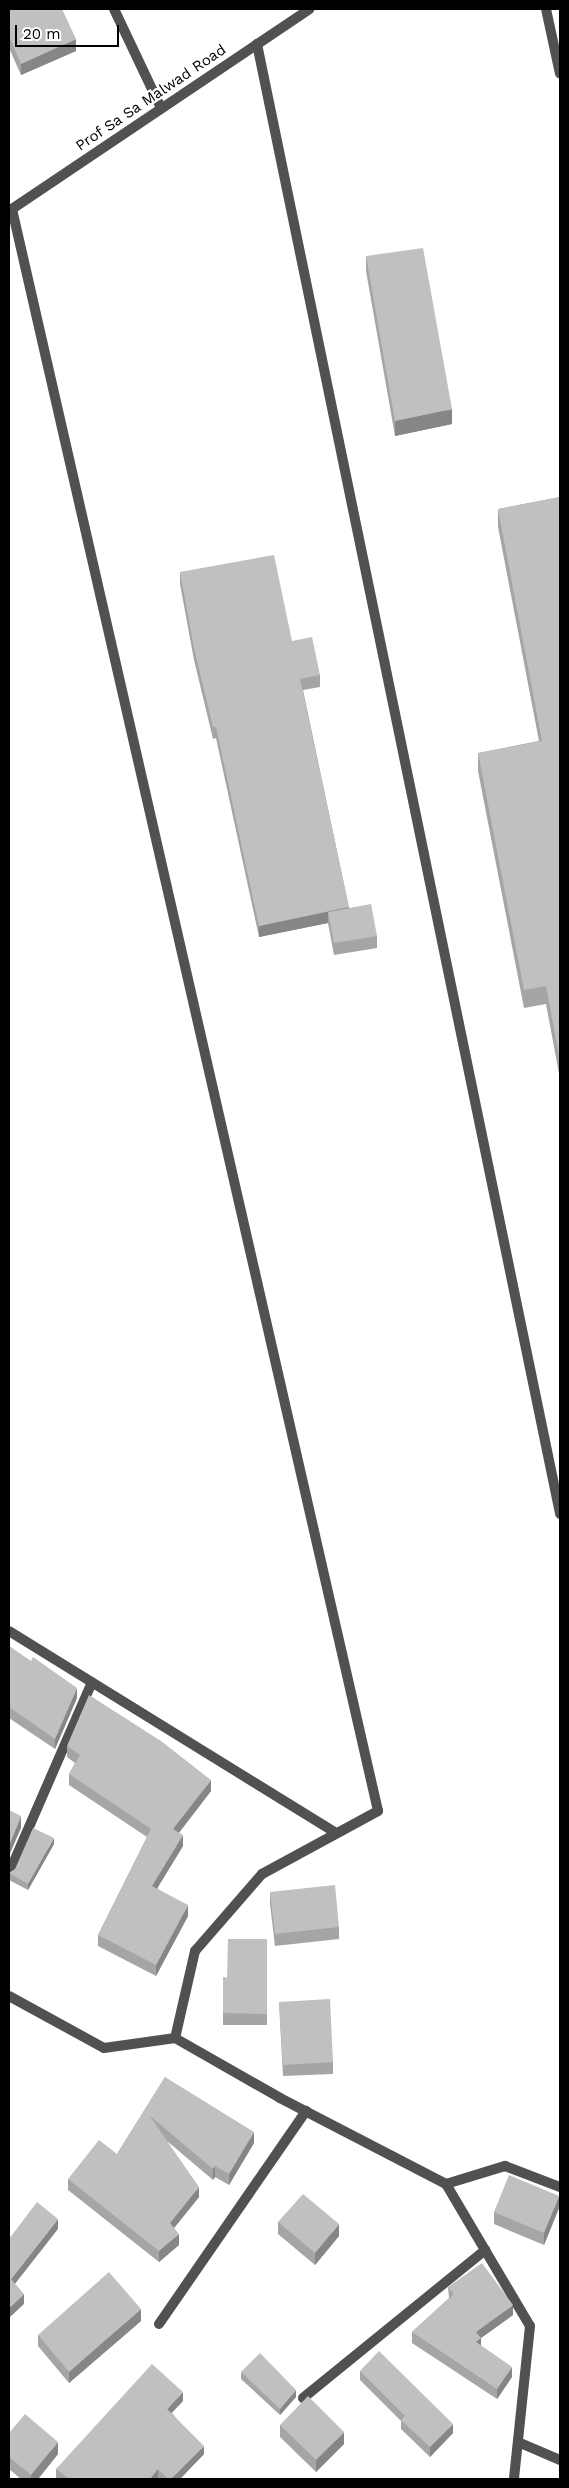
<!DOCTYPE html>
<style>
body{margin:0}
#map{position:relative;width:569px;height:2488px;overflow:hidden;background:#fff;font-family:"Work Sans",sans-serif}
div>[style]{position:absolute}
.minor>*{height:10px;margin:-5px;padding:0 5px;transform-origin:5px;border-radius:5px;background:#515151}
.tertiary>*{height:10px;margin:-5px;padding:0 5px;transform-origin:5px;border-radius:5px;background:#515151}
.wall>*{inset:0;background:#a5a5a5}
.shaded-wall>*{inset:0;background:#868686}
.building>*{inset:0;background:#c0c0c0}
span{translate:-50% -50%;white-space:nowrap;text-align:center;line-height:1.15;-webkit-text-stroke:4.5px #fff;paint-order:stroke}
.street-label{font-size:15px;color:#000}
.frame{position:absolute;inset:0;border:10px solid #000;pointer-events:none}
.scale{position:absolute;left:15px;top:25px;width:104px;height:22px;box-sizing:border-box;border:2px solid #000;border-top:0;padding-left:6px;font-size:15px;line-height:18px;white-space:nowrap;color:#000;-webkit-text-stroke:4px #fff;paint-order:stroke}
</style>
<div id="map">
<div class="minor">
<i style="left:114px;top:9px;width:110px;rotate:64.6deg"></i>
<i style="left:546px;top:9px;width:66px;rotate:77.8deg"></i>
<i style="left:257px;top:44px;width:1501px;rotate:78.35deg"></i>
<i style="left:12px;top:209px;width:1643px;rotate:77.13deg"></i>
<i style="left:378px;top:1811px;width:132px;rotate:151.5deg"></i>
<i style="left:262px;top:1874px;width:102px;rotate:131deg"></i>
<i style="left:195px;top:1951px;width:89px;rotate:102.9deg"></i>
<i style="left:175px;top:2038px;width:121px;rotate:29.7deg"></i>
<i style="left:280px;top:2098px;width:187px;rotate:27.4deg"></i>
<i style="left:446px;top:2184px;width:165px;rotate:59.4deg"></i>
<i style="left:530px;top:2326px;width:154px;rotate:96deg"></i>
<i style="left:9px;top:1631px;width:384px;rotate:31.7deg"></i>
<i style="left:9px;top:1873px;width:208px;rotate:-66.5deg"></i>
<i style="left:9px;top:1996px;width:108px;rotate:28.7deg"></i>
<i style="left:104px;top:2048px;width:72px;rotate:-8deg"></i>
<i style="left:446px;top:2184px;width:62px;rotate:-17deg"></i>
<i style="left:505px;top:2166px;width:59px;rotate:20.9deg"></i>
<i style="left:159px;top:2324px;width:259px;rotate:-55.4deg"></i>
<i style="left:303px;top:2398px;width:235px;rotate:-39.1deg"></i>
<i style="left:518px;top:2442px;width:46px;rotate:23.2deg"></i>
</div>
<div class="tertiary">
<i style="left:9px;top:211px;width:362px;rotate:-33.9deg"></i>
</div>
<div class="wall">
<i style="clip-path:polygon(9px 9px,76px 51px,21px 75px,9px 48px)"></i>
<i style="clip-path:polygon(366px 256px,452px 424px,395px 436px,366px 271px)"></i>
<i style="clip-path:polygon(560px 497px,560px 1079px,546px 1004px,524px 1008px,478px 771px,478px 753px,539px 741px,498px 527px,498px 509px)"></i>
<i style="clip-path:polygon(180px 572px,292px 641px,320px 675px,320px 687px,303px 690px,349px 908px,377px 936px,377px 948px,334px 955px,328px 923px,259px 937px,216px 738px,213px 739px,194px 660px,180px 584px)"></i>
<i style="clip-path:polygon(9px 1646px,77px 1698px,55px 1749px,9px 1718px)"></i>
<i style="clip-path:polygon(67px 1746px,211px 1791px,179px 1833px,183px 1846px,157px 1888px,188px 1916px,156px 1976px,98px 1946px,98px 1935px,147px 1837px,69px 1785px,69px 1774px,75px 1763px,67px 1757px)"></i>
<i style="clip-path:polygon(54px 1844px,28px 1890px,9px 1880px,9px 1873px)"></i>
<i style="clip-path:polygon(270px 1892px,339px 1927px,339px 1939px,275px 1946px,270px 1904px)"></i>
<i style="clip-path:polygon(267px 1939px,267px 2025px,223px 2025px,223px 1977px,227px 1978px)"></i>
<i style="clip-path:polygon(279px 2002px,333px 2062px,333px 2074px,283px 2076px)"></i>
<i style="clip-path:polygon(165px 2077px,254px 2143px,229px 2185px,215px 2177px,213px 2180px,167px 2141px,199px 2197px,174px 2228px,179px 2245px,159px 2262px,68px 2190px,68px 2179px,117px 2154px)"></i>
<i style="clip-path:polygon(559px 2208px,544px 2245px,494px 2224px,494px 2212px)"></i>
<i style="clip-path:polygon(278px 2222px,339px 2236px,315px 2265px,278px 2234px)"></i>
<i style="clip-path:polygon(448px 2287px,513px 2315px,481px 2338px,481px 2346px,512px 2377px,497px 2399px,412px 2343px,412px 2332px,449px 2298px)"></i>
<i style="clip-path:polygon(141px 2321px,69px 2383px,38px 2346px,38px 2335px)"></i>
<i style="clip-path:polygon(360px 2371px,453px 2433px,430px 2457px,401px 2429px,401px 2421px,360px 2380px)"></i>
<i style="clip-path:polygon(241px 2372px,296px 2397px,280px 2415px,241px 2379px)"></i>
<i style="clip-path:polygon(183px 2401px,172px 2413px,204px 2454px,180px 2479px,159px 2479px,158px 2478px,157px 2479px,58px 2479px,56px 2478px,56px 2469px)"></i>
<i style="clip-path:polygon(280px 2425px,344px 2444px,316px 2472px,280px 2437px)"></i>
<i style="clip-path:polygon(9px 2433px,58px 2454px,38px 2479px,21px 2479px,9px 2469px)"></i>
</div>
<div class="shaded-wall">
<i style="clip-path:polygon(76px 39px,76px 51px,21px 75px,21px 64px)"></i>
<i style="clip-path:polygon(452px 409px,452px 424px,395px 436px,395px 421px)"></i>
<i style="clip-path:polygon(349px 907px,349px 919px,328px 912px,328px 923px,259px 937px,259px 926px)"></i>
<i style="clip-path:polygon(77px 1688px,77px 1698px,55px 1749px,55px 1739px)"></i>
<i style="clip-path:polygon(211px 1780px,211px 1791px,173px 1840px,173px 1829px)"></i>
<i style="clip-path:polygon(21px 1816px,21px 1828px,9px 1856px,9px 1845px)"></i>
<i style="clip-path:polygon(183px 1835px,183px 1846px,152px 1897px,152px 1886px)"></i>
<i style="clip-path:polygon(54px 1838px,54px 1844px,28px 1890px,28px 1884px)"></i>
<i style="clip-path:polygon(188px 1905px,188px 1916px,156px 1976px,156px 1965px)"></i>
<i style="clip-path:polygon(254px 2132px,254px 2143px,229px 2185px,229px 2174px)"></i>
<i style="clip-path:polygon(215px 2166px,215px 2177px,213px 2180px,213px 2169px)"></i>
<i style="clip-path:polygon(199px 2187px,199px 2197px,170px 2233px,170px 2223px)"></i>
<i style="clip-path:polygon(559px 2196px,559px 2208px,544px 2245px,544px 2233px)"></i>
<i style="clip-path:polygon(58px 2219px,58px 2229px,11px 2289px,11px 2279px)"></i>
<i style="clip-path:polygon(339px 2224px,339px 2236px,315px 2265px,315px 2253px)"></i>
<i style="clip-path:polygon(179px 2234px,179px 2245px,159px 2262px,159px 2251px)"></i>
<i style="clip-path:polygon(24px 2294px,24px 2304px,9px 2318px,9px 2308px)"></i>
<i style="clip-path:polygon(513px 2305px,513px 2315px,481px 2338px,481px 2348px,476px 2353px,476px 2332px)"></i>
<i style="clip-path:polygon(141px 2309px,141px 2321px,69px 2383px,69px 2372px)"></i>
<i style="clip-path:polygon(512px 2367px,512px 2377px,497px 2399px,497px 2389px)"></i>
<i style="clip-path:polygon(296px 2390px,296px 2397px,280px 2415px,280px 2409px)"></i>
<i style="clip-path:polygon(183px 2392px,183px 2401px,167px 2417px,167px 2409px)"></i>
<i style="clip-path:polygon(453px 2424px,453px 2433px,430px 2457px,430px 2447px)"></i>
<i style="clip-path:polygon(344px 2432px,344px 2444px,316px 2472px,316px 2460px)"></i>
<i style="clip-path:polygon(58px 2442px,58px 2454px,38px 2479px,31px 2479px,31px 2475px)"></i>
<i style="clip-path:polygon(204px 2446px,204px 2454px,180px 2479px,171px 2479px)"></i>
<i style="clip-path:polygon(158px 2469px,158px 2478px,157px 2479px,150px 2479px)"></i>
</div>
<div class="building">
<i style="clip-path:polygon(9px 9px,62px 9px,76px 39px,21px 64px,9px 36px)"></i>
<i style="clip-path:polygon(423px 248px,452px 409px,395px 421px,366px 256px)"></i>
<i style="clip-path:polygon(560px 497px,560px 1061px,546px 986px,524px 990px,478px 753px,542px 741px,498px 509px)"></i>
<i style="clip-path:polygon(274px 555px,292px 641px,312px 637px,320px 675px,300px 679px,349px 907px,259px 926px,216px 727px,213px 727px,194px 648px,180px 572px)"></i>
<i style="clip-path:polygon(371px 904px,377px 936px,334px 943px,328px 912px)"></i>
<i style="clip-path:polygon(9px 1646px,31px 1661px,33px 1657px,77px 1688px,55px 1739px,9px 1707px)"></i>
<i style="clip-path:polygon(89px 1695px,161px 1741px,211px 1780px,173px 1829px,183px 1835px,152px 1886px,188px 1905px,156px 1965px,98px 1935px,151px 1829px,69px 1774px,80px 1755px,67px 1746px)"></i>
<i style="clip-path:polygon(9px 1810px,21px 1816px,9px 1845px)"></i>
<i style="clip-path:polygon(33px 1828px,54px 1838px,28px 1884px,9px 1873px,15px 1869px)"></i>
<i style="clip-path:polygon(335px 1885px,339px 1927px,275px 1934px,270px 1892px)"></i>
<i style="clip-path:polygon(228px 1939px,267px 1939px,267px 2014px,223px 2013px,223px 1977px,227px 1978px)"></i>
<i style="clip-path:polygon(330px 1999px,333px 2062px,283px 2065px,279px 2002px)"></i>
<i style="clip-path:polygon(165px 2077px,254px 2132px,229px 2174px,215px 2166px,213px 2169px,149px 2115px,199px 2187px,170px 2223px,179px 2234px,159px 2251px,68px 2179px,99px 2140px,117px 2154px)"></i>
<i style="clip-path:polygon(509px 2175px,559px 2196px,544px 2233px,494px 2212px)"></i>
<i style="clip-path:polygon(303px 2194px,339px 2224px,315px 2253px,278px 2222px)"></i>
<i style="clip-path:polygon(37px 2202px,58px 2219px,11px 2279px,24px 2294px,9px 2308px,9px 2239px)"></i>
<i style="clip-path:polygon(482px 2263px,513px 2305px,476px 2332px,481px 2338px,476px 2342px,512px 2367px,497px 2389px,412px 2332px,454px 2294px,448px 2287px)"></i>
<i style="clip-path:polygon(109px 2272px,141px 2309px,69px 2372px,38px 2335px)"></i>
<i style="clip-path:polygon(379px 2351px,453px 2424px,430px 2447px,401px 2420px,405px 2416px,360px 2371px)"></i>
<i style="clip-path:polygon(260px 2353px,296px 2390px,280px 2409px,241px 2372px)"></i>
<i style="clip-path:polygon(152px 2364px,183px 2392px,167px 2409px,204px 2446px,171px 2479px,168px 2479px,158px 2469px,150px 2479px,69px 2479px,56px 2469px)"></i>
<i style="clip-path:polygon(308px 2396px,344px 2432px,316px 2460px,280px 2425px)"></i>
<i style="clip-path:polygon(25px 2414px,58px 2442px,31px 2475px,9px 2457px,9px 2433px)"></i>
</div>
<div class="street-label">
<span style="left:151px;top:98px;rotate:-34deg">Prof Sa Sa Malwad Road</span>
</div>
<div class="frame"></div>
<div class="scale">20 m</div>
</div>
